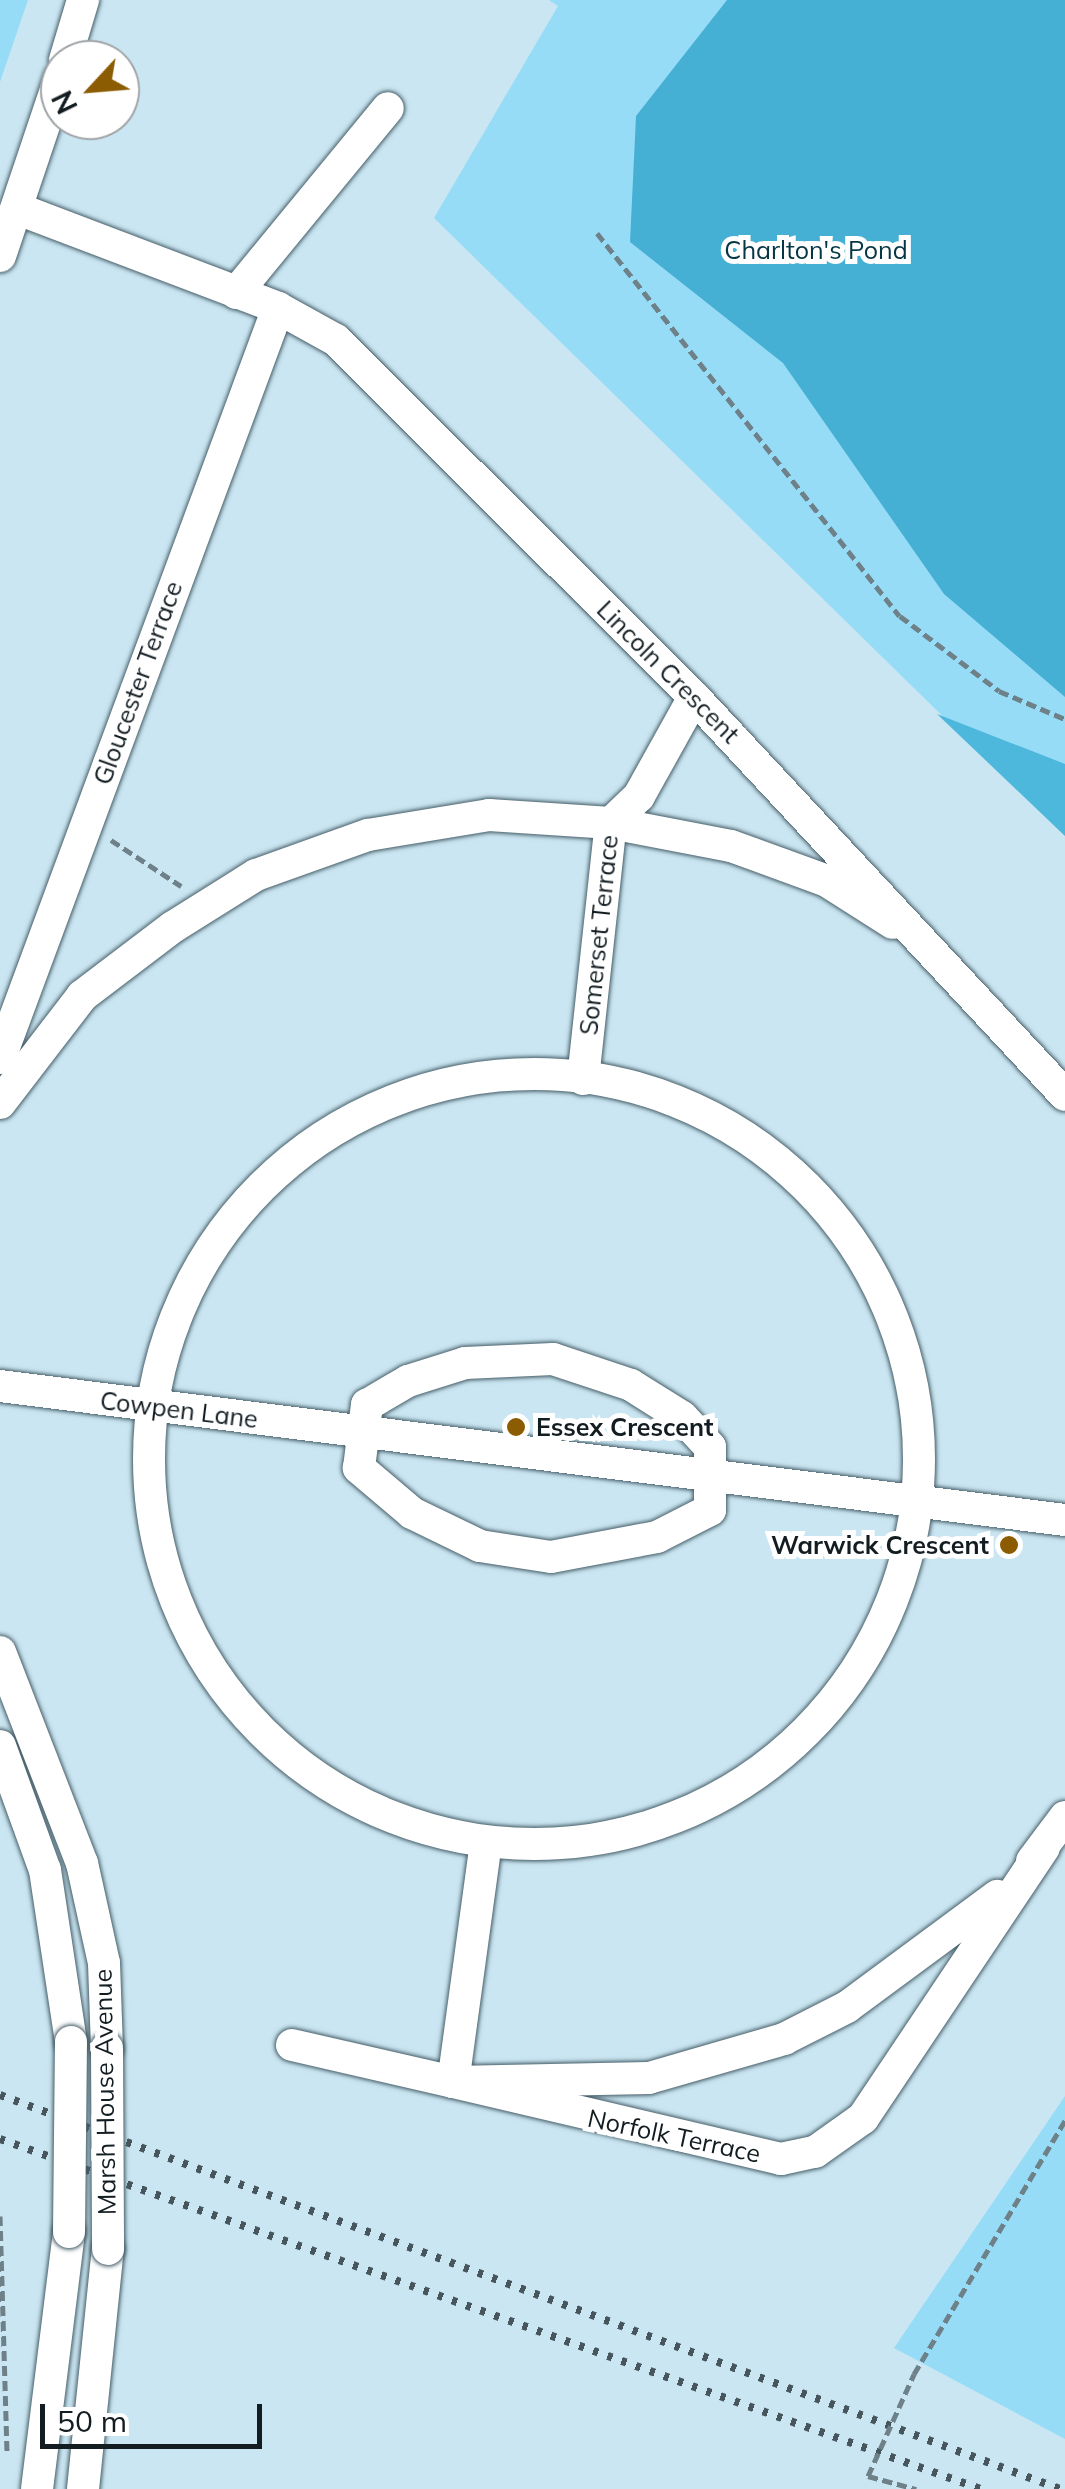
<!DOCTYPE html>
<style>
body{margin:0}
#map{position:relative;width:1065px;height:2489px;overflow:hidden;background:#cae6f2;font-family:Mulish,sans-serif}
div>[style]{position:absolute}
.green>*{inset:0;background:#97dcf7}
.forest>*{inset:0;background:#4eb7dc}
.water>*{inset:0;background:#46afd4}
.path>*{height:5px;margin-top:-2.5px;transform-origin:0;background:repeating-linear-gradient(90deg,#6e8189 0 10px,transparent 0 15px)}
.roads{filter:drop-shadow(0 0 2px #465e68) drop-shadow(0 0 2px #465e68)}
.minor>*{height:32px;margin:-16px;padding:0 16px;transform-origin:16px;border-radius:16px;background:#fff}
.minor>.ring{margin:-16px;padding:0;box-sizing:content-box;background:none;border:32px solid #fff;border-radius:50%}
.rail>*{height:8px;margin-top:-4px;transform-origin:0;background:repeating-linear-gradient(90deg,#47565d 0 5px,transparent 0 15px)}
.path-bridge>*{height:5px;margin-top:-2.5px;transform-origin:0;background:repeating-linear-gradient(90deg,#6e8189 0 10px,transparent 0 15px)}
.bridges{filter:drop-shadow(0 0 2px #465e68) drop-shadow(0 0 2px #465e68)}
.minor-bridge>*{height:32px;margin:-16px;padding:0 16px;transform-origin:16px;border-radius:16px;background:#fff}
.dots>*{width:28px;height:28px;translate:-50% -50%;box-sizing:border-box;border:5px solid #fff;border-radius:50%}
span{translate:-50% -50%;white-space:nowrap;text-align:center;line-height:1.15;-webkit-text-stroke:10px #fff;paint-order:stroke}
.park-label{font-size:25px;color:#053645}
.street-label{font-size:25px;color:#121c21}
.poi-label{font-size:25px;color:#121c21;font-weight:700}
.left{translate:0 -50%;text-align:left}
.right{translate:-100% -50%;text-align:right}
.north{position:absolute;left:40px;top:40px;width:100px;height:100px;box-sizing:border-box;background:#fff;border:2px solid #a0a4a6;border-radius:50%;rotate:244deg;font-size:28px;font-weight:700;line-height:40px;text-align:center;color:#121c21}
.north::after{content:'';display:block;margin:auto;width:35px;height:45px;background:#8b5c01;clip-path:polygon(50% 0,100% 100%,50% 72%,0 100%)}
.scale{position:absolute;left:40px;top:2404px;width:222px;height:45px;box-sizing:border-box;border:5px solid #121c21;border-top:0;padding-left:12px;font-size:30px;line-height:35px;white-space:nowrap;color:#121c21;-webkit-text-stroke:8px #fff;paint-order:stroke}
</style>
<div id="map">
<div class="green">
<i style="clip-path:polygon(0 0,28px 0,0 82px)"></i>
<i style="clip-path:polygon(549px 0,1065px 0,1065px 836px,434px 218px,558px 6px)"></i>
<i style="clip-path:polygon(1065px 2096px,1065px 2439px,894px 2348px)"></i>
</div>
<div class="forest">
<i style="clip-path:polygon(937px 714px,1065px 764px,1065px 836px)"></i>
</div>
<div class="water">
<i style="clip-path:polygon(727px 0,1065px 0,1065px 697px,944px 594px,783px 363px,630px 242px,636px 116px)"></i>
</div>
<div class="path">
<i style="left:597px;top:233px;width:488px;rotate:51.7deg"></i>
<i style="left:900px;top:616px;width:124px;rotate:37.1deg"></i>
<i style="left:999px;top:691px;width:72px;rotate:23deg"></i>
<i style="left:111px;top:840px;width:84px;rotate:33.3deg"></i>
<i style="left:0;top:2216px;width:239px;rotate:88.3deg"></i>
<i style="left:914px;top:2374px;width:295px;rotate:-59.2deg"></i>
<i style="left:868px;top:2476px;width:50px;rotate:15.2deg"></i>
</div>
<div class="roads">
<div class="minor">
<i style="left:65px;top:60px;width:63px;rotate:-73.3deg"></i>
<i style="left:18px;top:209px;width:278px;rotate:20.8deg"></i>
<i style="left:278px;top:308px;width:66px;rotate:28.9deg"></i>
<i style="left:336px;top:340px;width:506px;rotate:44.92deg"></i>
<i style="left:694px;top:697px;width:544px;rotate:47.01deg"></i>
<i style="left:0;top:256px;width:188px;rotate:-71.4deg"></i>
<i style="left:236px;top:293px;width:239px;rotate:-50.6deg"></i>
<i style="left:0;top:1058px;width:800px;rotate:-69.66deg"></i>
<i class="ring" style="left:149px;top:1074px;width:738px;height:738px"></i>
<i style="left:583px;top:1079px;width:258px;rotate:-83.8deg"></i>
<i style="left:611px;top:823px;width:39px;rotate:-44deg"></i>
<i style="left:639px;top:796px;width:113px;rotate:-60.9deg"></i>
<i style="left:0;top:1103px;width:135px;rotate:-52.5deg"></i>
<i style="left:82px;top:996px;width:114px;rotate:-37.2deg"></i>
<i style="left:173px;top:927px;width:98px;rotate:-32.1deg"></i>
<i style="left:256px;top:875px;width:119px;rotate:-19.7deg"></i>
<i style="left:368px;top:835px;width:123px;rotate:-9.4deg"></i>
<i style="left:489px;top:815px;width:122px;rotate:3.8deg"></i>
<i style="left:611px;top:823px;width:122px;rotate:10.9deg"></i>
<i style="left:731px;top:846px;width:102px;rotate:20deg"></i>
<i style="left:827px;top:881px;width:78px;rotate:32.5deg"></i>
<i style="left:553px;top:1359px;width:82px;rotate:18.4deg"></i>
<i style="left:631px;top:1385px;width:60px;rotate:32.1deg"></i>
<i style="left:682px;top:1417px;width:41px;rotate:47deg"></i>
<i style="left:710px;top:1447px;width:63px;rotate:90deg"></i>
<i style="left:710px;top:1510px;width:59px;rotate:153deg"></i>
<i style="left:657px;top:1537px;width:108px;rotate:169.3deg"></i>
<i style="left:551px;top:1557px;width:72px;rotate:-171.2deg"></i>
<i style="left:480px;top:1546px;width:76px;rotate:-154.1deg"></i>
<i style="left:412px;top:1513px;width:70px;rotate:-139.7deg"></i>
<i style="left:359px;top:1468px;width:64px;rotate:-82.8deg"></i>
<i style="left:367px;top:1405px;width:48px;rotate:-30.3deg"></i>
<i style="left:408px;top:1381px;width:60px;rotate:-17.5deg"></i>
<i style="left:465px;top:1363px;width:88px;rotate:-2.6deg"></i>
<i style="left:0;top:1386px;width:1073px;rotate:7.17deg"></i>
<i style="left:0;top:1652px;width:226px;rotate:68.8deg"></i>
<i style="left:82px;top:1863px;width:102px;rotate:77.6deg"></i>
<i style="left:104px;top:1963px;width:85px;rotate:88deg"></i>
<i style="left:0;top:1746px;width:132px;rotate:70.1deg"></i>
<i style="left:45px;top:1870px;width:174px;rotate:81.4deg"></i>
<i style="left:486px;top:1842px;width:242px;rotate:97.8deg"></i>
<i style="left:453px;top:2082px;width:337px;rotate:13.2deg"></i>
<i style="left:781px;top:2159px;width:35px;rotate:-12deg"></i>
<i style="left:815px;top:2152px;width:59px;rotate:-35.3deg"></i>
<i style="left:863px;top:2118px;width:325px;rotate:-56.2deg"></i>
<i style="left:1032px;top:1861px;width:55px;rotate:-53.1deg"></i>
<i style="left:292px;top:2045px;width:165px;rotate:12.9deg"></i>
<i style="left:453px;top:2082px;width:196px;rotate:-1.2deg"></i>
<i style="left:649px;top:2078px;width:141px;rotate:-16.1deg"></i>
<i style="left:784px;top:2039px;width:71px;rotate:-26.9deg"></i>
<i style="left:847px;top:2007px;width:187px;rotate:-36.5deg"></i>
<i style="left:37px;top:2489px;width:259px;rotate:-82.9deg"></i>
<i style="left:83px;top:2489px;width:241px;rotate:-84.1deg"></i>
</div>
</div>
<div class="rail">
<i style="left:0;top:2095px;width:1131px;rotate:20.39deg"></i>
<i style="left:0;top:2139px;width:1042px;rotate:19.64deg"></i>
</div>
<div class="path-bridge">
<i style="left:868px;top:2476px;width:112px;rotate:-65.7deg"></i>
</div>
<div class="bridges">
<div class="minor-bridge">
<i style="left:107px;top:2048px;width:201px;rotate:89.7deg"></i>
<i style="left:69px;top:2232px;width:190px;rotate:-89.4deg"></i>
</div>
</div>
<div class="dots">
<i style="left:516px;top:1427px;background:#8b5c01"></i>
<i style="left:1009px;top:1545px;background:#8b5c01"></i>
</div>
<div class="park-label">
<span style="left:816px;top:250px">Charlton's Pond</span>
</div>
<div class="street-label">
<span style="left:668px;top:672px;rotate:45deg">Lincoln Crescent</span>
<span style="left:138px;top:683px;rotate:-70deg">Gloucester Terrace</span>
<span style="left:599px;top:935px;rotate:-84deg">Somerset Terrace</span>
<span style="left:179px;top:1410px;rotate:7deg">Cowpen Lane</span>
<span style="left:105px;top:2092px;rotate:-91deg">Marsh House Avenue</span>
<span style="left:674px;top:2136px;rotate:12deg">Norfolk Terrace</span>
</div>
<div class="poi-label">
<span class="left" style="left:536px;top:1427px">Essex Crescent</span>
<span class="right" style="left:989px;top:1545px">Warwick Crescent</span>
</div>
<div class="north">N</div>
<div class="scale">50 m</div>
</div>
